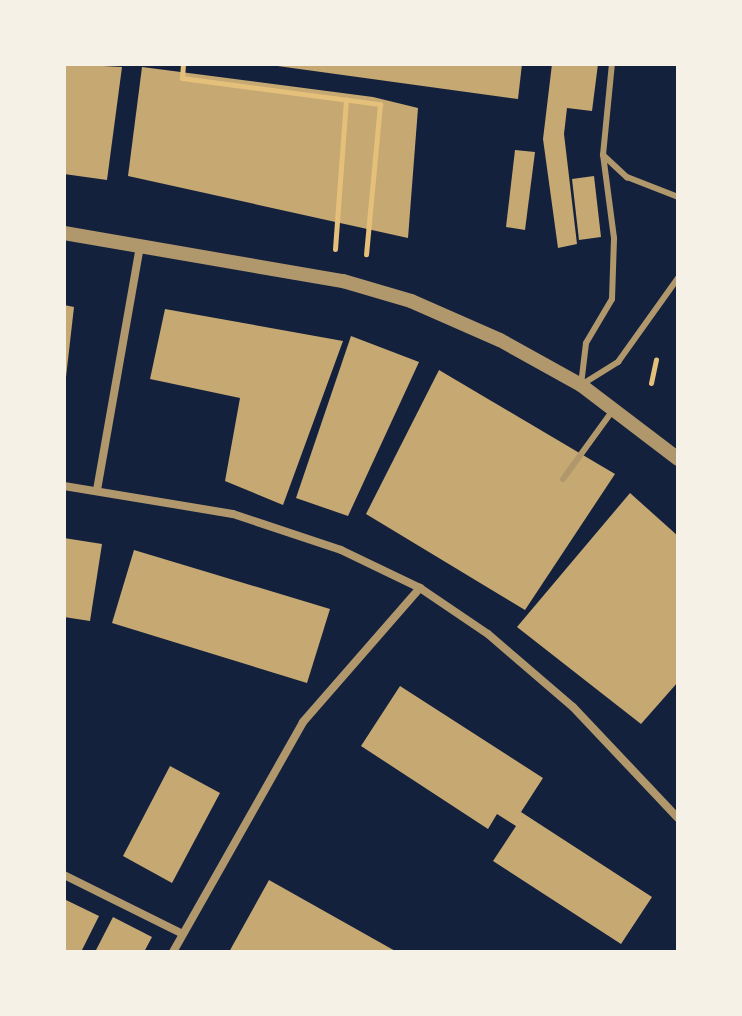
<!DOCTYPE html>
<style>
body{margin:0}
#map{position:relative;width:742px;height:1016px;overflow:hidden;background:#14213d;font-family:"Exo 2",sans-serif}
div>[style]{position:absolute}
.building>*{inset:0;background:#c6a872}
.path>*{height:5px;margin:-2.5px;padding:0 2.5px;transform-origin:2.5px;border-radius:2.5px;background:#e5c07b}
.service>*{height:6px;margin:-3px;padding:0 3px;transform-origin:3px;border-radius:3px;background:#b1986c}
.minor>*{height:8px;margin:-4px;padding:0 4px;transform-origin:4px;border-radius:4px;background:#b1986c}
.tertiary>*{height:14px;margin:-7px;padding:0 7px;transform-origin:7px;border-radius:7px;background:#b1986c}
span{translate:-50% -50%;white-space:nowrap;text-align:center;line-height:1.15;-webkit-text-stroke:6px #f6f1e7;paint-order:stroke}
.frame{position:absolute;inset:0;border:66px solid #f6f1e7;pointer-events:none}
</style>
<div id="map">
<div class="building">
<i style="clip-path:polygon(64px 64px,122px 67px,107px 180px,64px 174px)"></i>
<i style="clip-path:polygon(263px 64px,522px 64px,518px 99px)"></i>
<i style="clip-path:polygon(552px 64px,598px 64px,592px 111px,567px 108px,564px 134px,577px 244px,558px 248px,543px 139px)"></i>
<i style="clip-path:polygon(142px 67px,373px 97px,418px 108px,408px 238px,128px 176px)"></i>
<i style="clip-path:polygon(515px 150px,535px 152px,525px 230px,506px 227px)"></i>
<i style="clip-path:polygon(594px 176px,601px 237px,579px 240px,572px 179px)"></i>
<i style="clip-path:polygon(64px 305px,74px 307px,66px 377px,64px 377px)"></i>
<i style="clip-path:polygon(165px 309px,343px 341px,283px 505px,225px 481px,240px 398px,150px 379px)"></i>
<i style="clip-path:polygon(351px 336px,419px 362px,348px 516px,296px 498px)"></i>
<i style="clip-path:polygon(439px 370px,615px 474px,525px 610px,366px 514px)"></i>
<i style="clip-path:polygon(630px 493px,678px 536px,678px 682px,641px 724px,517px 627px)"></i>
<i style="clip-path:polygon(64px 538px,102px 544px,90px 621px,64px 617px)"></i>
<i style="clip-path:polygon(134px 550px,330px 609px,307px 683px,112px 623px)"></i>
<i style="clip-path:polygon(400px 686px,543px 778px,521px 812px,652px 897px,621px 944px,493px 861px,516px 826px,497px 814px,488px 829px,361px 746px)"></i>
<i style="clip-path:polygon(170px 766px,220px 793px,172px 883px,123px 856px)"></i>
<i style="clip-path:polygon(269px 880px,397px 952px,229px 952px)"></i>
<i style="clip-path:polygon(66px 900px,99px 916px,81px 952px,64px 952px)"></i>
<i style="clip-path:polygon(113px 917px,152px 937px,144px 952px,95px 952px)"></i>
</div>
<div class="path">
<i style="left:183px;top:64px;width:14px;rotate:94deg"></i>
<i style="left:182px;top:78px;width:200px;rotate:7.5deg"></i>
<i style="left:380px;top:104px;width:151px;rotate:95.3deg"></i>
<i style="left:335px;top:249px;width:150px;rotate:-85.8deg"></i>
<i style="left:651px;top:383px;width:24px;rotate:-78deg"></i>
</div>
<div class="service">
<i style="left:603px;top:155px;width:33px;rotate:43deg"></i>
<i style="left:627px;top:177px;width:55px;rotate:21.4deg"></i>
<i style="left:581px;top:385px;width:42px;rotate:-83.2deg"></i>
<i style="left:586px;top:343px;width:51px;rotate:-59.4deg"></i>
<i style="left:612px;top:299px;width:61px;rotate:-88.1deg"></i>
<i style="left:614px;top:238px;width:84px;rotate:-97.5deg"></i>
<i style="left:603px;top:155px;width:91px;rotate:-84.4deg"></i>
<i style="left:581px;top:385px;width:44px;rotate:-31.9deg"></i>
<i style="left:618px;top:362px;width:103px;rotate:-54.5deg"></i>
<i style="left:563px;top:479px;width:85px;rotate:-54.1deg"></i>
</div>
<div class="minor">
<i style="left:64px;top:486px;width:171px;rotate:9.4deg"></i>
<i style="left:233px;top:514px;width:114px;rotate:18.4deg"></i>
<i style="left:341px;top:550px;width:88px;rotate:25.7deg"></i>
<i style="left:420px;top:588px;width:82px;rotate:34.1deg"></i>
<i style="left:488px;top:634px;width:112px;rotate:40.7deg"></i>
<i style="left:573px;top:707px;width:153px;rotate:46.6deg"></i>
<i style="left:97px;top:490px;width:249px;rotate:-80deg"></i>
<i style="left:64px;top:875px;width:131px;rotate:26.4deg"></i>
<i style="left:173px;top:952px;width:264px;rotate:-60.5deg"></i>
<i style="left:303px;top:722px;width:178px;rotate:-48.9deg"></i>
</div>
<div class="tertiary">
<i style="left:64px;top:233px;width:283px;rotate:9.8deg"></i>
<i style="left:343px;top:281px;width:71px;rotate:16.4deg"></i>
<i style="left:411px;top:301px;width:97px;rotate:23.7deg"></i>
<i style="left:500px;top:340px;width:93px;rotate:29.1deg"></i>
<i style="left:581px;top:385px;width:122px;rotate:37.3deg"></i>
</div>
<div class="frame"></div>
</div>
